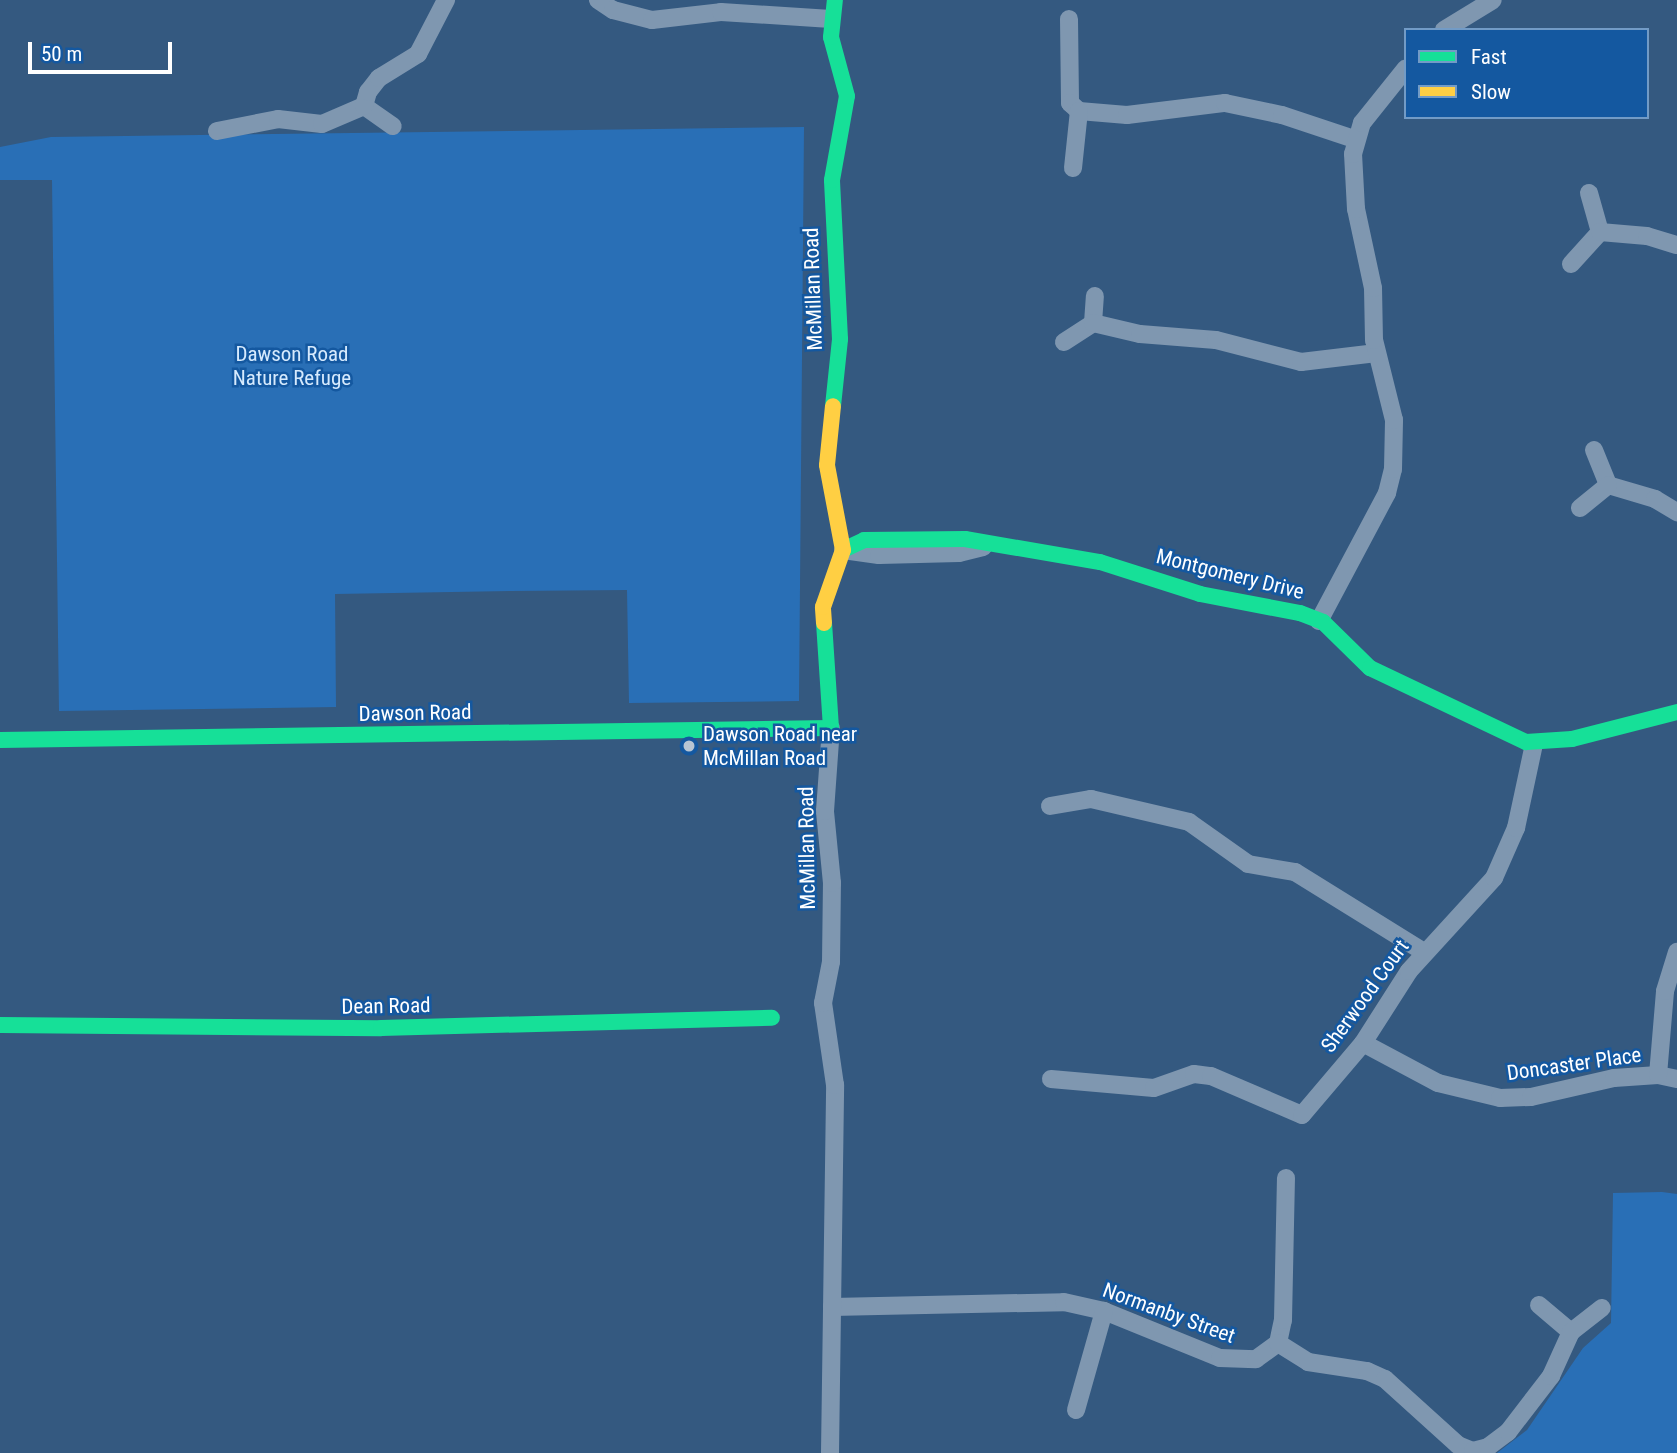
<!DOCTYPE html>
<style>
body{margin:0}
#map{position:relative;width:1677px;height:1453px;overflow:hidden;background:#345980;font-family:"Roboto Condensed",sans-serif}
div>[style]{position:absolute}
.green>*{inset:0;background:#296fb6}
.street>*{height:18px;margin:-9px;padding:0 9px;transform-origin:9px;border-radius:9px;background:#7f97b0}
.fast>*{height:16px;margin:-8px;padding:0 8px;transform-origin:8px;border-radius:8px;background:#16e098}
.slow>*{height:16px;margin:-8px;padding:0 8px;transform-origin:8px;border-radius:8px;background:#ffcf43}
.dots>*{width:19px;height:19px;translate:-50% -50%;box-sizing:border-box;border:4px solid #1458a0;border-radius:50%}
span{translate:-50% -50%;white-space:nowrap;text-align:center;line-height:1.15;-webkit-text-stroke:5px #1458a0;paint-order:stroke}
.street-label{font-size:21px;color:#fff}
.park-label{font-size:21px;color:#d6eafd}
.poi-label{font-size:21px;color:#fff}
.left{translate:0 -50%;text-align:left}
.legend{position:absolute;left:1404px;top:28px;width:245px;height:91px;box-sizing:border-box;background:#1458a0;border:2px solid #729bc6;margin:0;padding:9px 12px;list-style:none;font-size:21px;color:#fff}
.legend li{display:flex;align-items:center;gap:14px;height:35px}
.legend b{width:35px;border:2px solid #729bc6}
.scale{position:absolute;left:28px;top:42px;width:144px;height:32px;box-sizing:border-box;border:4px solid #fff;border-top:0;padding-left:9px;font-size:21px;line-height:24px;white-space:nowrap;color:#fff;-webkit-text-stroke:5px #1458a0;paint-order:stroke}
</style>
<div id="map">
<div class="green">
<i style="clip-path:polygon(804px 127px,799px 701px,629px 703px,627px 590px,510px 591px,335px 594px,336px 707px,59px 711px,52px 180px,0 180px,0 147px,51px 137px)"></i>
<i style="clip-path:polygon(1662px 1192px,1677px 1194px,1677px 1453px,1497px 1453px,1527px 1430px,1583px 1348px,1611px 1323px,1613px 1193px)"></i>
</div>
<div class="street">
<i style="left:598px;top:0;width:18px;rotate:34deg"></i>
<i style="left:613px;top:10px;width:40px;rotate:14.4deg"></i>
<i style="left:652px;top:20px;width:69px;rotate:-6.6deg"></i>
<i style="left:721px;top:12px;width:110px;rotate:3.6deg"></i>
<i style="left:1069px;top:19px;width:84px;rotate:89.3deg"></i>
<i style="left:1070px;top:103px;width:12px;rotate:42deg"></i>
<i style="left:1079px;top:111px;width:48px;rotate:4.8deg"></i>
<i style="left:1127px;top:115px;width:99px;rotate:-7deg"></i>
<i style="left:1225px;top:103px;width:58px;rotate:11.9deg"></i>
<i style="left:1282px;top:115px;width:76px;rotate:18.4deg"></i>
<i style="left:1444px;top:30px;width:57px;rotate:-31.5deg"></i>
<i style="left:364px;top:106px;width:35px;rotate:35deg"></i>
<i style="left:217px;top:131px;width:62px;rotate:-11.1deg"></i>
<i style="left:278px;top:119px;width:44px;rotate:6.5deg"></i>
<i style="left:322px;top:124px;width:46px;rotate:-23.2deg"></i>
<i style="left:364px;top:106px;width:15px;rotate:-74deg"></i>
<i style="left:368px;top:92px;width:18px;rotate:-52deg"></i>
<i style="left:379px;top:78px;width:46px;rotate:-31.6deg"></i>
<i style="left:418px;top:54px;width:61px;rotate:-62.6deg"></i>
<i style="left:1073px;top:168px;width:57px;rotate:-84deg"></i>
<i style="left:1589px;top:193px;width:41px;rotate:74.2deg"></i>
<i style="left:1571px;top:264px;width:43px;rotate:-47.8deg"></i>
<i style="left:1600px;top:232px;width:47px;rotate:4.9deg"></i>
<i style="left:1647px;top:236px;width:31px;rotate:17deg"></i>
<i style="left:1093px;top:323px;width:27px;rotate:-86deg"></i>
<i style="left:1064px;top:342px;width:35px;rotate:-33deg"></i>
<i style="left:1093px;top:323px;width:48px;rotate:13.2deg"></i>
<i style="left:1140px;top:334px;width:76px;rotate:4.5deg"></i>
<i style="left:1216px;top:340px;width:88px;rotate:14.5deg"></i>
<i style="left:1301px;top:362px;width:76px;rotate:-6.8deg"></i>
<i style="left:1594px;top:450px;width:38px;rotate:68deg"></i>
<i style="left:1608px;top:485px;width:49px;rotate:16.6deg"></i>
<i style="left:1655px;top:499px;width:26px;rotate:31deg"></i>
<i style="left:1580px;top:508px;width:36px;rotate:-39deg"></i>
<i style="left:843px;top:550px;width:36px;rotate:8deg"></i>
<i style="left:879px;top:555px;width:80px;rotate:-1.4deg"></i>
<i style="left:959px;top:553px;width:25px;rotate:-14deg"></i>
<i style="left:1319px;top:621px;width:145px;rotate:-62deg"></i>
<i style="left:1387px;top:493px;width:25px;rotate:-76deg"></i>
<i style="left:1393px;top:469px;width:49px;rotate:-88.8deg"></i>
<i style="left:1394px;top:420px;width:82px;rotate:-104deg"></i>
<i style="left:1374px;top:340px;width:52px;rotate:-91.1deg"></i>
<i style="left:1373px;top:288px;width:81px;rotate:-102.1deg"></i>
<i style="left:1356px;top:209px;width:55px;rotate:-93.1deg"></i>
<i style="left:1353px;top:154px;width:32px;rotate:-74deg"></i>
<i style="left:1362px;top:123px;width:70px;rotate:-51.3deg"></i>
<i style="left:1050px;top:806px;width:42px;rotate:-9.7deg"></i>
<i style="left:1091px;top:799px;width:101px;rotate:13.2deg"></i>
<i style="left:1189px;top:822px;width:72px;rotate:35.4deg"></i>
<i style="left:1248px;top:864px;width:48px;rotate:9.7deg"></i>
<i style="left:1295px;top:872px;width:152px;rotate:31.8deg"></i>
<i style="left:1363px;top:1043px;width:85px;rotate:28.1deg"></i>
<i style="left:1438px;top:1083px;width:64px;rotate:13.6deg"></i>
<i style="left:1500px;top:1098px;width:31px;rotate:-2deg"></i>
<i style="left:1531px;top:1097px;width:85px;rotate:-12.9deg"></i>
<i style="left:1614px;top:1078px;width:44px;rotate:-3.9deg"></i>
<i style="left:1658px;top:1075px;width:19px;rotate:12deg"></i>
<i style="left:1658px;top:1075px;width:84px;rotate:-85.2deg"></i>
<i style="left:1665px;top:991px;width:41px;rotate:-72.9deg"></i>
<i style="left:1051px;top:1079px;width:103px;rotate:5deg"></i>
<i style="left:1154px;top:1088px;width:42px;rotate:-19.3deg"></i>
<i style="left:1194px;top:1074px;width:17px;rotate:7deg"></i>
<i style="left:1211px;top:1076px;width:99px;rotate:23.2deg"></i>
<i style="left:1302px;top:1115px;width:94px;rotate:-49.7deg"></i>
<i style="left:1363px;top:1043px;width:85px;rotate:-57.4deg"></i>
<i style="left:1409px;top:971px;width:126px;rotate:-47.6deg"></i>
<i style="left:1494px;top:878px;width:55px;rotate:-66.3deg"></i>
<i style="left:1516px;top:828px;width:86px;rotate:-77.9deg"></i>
<i style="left:1539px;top:1305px;width:42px;rotate:40.2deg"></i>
<i style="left:832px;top:1307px;width:232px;rotate:-1.2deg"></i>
<i style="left:1064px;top:1302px;width:41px;rotate:12.7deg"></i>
<i style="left:1104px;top:1311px;width:125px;rotate:22.1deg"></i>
<i style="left:1220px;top:1358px;width:36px;rotate:2deg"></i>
<i style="left:1256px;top:1359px;width:27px;rotate:-36deg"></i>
<i style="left:1278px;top:1343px;width:24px;rotate:-78deg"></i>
<i style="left:1283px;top:1320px;width:142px;rotate:-88.8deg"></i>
<i style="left:1278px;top:1343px;width:36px;rotate:32deg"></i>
<i style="left:1308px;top:1362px;width:60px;rotate:8.7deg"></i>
<i style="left:1367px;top:1371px;width:20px;rotate:24deg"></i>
<i style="left:1385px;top:1379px;width:98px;rotate:42.1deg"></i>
<i style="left:1458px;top:1445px;width:16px;rotate:22deg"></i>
<i style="left:1473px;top:1451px;width:16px;rotate:-15deg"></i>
<i style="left:1488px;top:1447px;width:25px;rotate:-37deg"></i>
<i style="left:1508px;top:1432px;width:71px;rotate:-52.5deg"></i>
<i style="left:1551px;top:1376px;width:48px;rotate:-65.6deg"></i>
<i style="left:1571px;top:1332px;width:39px;rotate:-38deg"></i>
<i style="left:1076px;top:1410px;width:103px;rotate:-74.2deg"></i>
<i style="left:830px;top:1453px;width:368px;rotate:-89.2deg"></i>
<i style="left:835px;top:1085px;width:83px;rotate:-98.3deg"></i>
<i style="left:823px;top:1003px;width:42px;rotate:-79deg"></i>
<i style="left:831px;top:962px;width:79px;rotate:-89.3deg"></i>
<i style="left:832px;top:883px;width:72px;rotate:-95.6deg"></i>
<i style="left:825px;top:811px;width:83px;rotate:-85.9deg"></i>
</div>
<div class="fast">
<i style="left:833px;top:406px;width:67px;rotate:-84deg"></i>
<i style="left:840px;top:339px;width:159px;rotate:-92.9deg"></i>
<i style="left:832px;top:180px;width:85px;rotate:-79.9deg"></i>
<i style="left:847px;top:96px;width:61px;rotate:-105.2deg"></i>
<i style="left:831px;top:37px;width:37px;rotate:-84deg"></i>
<i style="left:843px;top:550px;width:23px;rotate:-25deg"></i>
<i style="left:864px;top:540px;width:101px;rotate:-0.6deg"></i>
<i style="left:965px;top:539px;width:137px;rotate:9.7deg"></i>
<i style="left:1100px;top:562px;width:105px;rotate:17.7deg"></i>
<i style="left:1200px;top:594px;width:102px;rotate:10.8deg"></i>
<i style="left:1300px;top:613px;width:25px;rotate:21deg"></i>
<i style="left:1323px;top:622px;width:66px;rotate:44.4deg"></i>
<i style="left:1370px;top:668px;width:173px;rotate:25.4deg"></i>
<i style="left:1526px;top:742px;width:46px;rotate:-3.7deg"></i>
<i style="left:1572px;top:739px;width:108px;rotate:-14.4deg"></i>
<i style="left:0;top:740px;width:831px;rotate:-0.83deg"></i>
<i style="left:831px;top:728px;width:105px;rotate:-93.8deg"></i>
<i style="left:0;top:1025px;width:381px;rotate:0.5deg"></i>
<i style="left:381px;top:1028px;width:391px;rotate:-1.5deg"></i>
</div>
<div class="slow">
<i style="left:824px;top:623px;width:16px;rotate:-94deg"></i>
<i style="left:823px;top:607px;width:60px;rotate:-70.7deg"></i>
<i style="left:843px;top:550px;width:86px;rotate:-100.7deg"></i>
<i style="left:827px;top:465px;width:59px;rotate:-84.2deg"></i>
</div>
<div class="dots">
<i style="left:689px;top:746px;background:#b8c5d3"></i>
</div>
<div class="street-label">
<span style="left:813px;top:289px;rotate:-92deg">McMillan Road</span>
<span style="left:1230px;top:574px;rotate:14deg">Montgomery Drive</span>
<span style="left:415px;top:713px;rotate:-1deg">Dawson Road</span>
<span style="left:807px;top:848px;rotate:-91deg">McMillan Road</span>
<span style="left:1365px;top:996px;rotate:-54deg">Sherwood Court</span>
<span style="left:386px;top:1006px;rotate:-1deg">Dean Road</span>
<span style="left:1574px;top:1064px;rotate:-8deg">Doncaster Place</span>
<span style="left:1169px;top:1313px;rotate:20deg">Normanby Street</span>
</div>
<div class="park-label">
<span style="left:292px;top:366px">Dawson Road<br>Nature Refuge</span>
</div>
<div class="poi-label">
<span class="left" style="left:703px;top:746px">Dawson Road near<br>McMillan Road</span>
</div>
<ul class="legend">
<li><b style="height:9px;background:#16e098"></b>Fast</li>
<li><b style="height:9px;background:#ffcf43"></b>Slow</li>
</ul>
<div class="scale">50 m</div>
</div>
